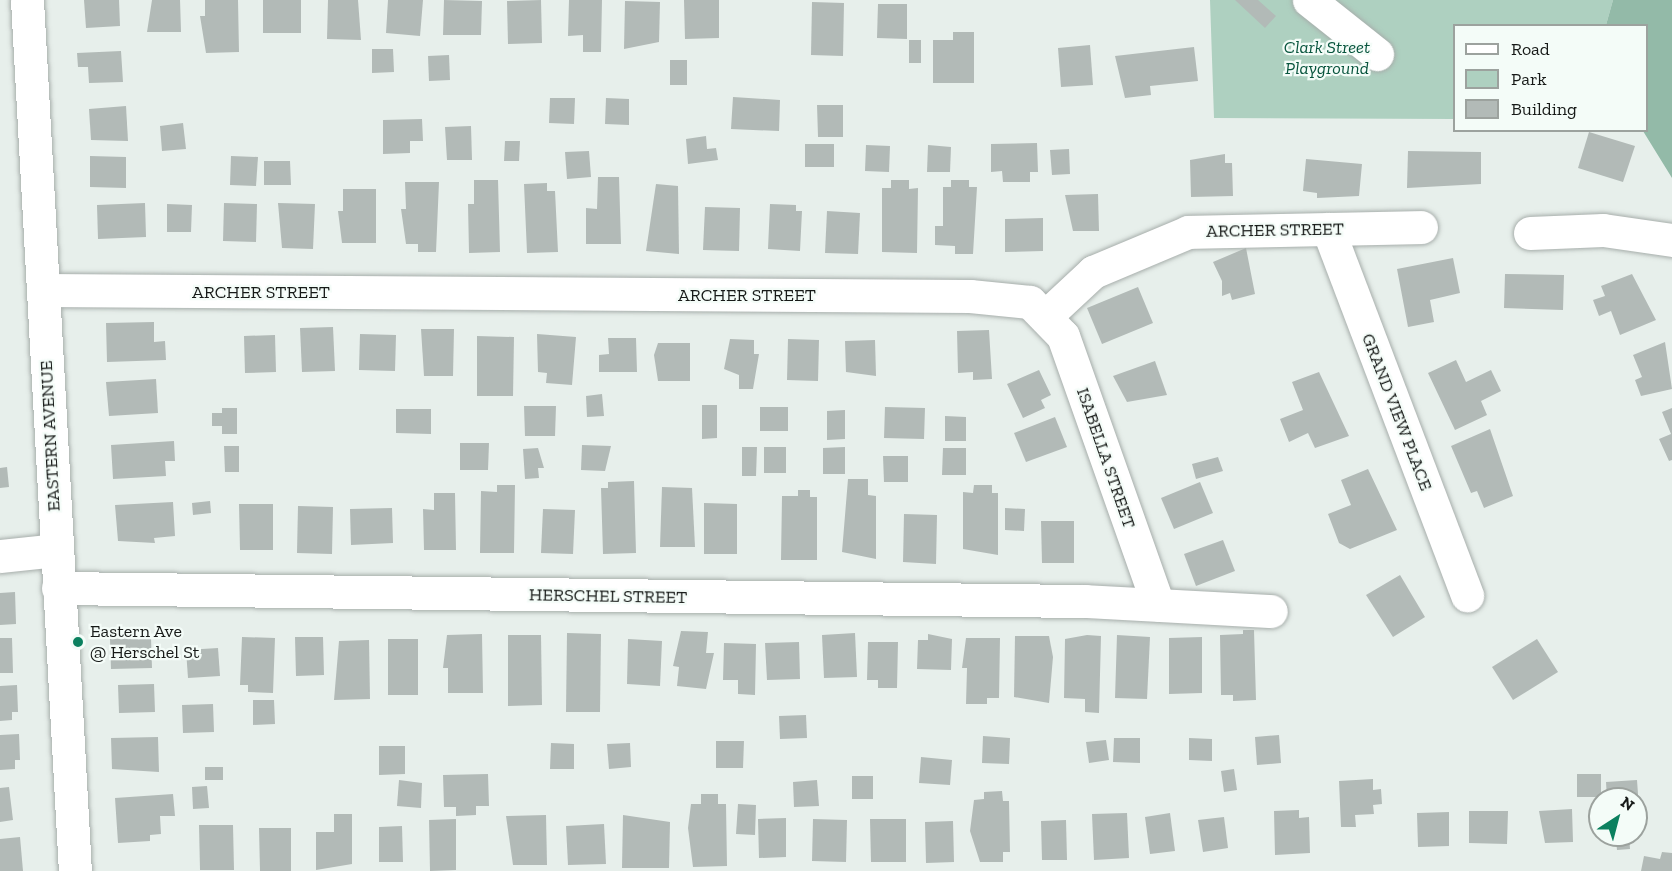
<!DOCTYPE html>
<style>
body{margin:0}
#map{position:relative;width:1672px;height:871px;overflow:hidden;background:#e7efeb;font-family:"Zilla Slab",serif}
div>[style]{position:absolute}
.green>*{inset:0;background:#aed0c0}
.forest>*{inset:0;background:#93baa8}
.building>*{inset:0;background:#b2bab7}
.roads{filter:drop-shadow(0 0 2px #a7aeab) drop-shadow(0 0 2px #a7aeab)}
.minor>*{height:33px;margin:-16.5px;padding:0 16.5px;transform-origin:16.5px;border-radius:16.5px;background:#fff}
.major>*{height:33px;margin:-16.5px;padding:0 16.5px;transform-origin:16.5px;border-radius:16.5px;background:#fff}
.dots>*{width:16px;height:16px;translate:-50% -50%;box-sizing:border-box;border:3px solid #f4fcf8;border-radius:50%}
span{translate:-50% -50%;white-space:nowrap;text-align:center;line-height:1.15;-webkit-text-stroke:4.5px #f4fcf8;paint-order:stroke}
.park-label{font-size:18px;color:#07543d;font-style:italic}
.street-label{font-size:18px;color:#171a18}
.poi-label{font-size:18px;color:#171a18}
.left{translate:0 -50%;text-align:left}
.legend{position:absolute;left:1453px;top:24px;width:195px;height:108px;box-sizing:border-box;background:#f4fcf8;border:2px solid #9ca29e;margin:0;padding:8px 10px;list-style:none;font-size:18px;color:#171a18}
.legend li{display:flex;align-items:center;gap:12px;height:30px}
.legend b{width:30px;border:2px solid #9ca29e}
.north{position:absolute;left:1588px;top:787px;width:60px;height:60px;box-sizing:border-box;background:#f4fcf8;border:2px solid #9ca29e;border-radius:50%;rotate:36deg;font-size:16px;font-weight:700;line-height:24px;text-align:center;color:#171a18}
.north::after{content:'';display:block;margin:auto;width:21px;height:27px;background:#0b805f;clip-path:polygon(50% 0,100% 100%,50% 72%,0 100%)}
</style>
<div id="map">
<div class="green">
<i style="clip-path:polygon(1210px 0,1613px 0,1606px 25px,1454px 26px,1454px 119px,1214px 118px)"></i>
</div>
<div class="forest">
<i style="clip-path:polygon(1613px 0,1672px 0,1672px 178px,1643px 131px,1646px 26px,1606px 25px)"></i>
</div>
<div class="building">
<i style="clip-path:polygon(84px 0,119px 0,120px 26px,86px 28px)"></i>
<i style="clip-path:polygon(152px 0,180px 0,181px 32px,147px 32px)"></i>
<i style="clip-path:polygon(205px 0,238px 0,239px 52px,206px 53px,200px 16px,205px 16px)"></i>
<i style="clip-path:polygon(263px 0,301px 0,301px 33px,263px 33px)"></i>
<i style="clip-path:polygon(328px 0,358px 0,361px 40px,327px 39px)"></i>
<i style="clip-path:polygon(388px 0,423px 0,420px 36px,386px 33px)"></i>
<i style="clip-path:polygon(444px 0,482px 1px,481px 35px,443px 35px)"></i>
<i style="clip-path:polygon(541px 0,542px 43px,508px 44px,507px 1px)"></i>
<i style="clip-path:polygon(569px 0,602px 0,601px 52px,583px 52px,583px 35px,568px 36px)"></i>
<i style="clip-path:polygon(684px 0,719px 0,719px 38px,685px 39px)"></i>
<i style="clip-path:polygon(1235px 0,1258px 0,1276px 16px,1265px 28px)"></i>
<i style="clip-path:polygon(625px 1px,660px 2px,659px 42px,624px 49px)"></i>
<i style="clip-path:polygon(812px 2px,844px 3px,843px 56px,811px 55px)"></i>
<i style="clip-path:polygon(878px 4px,907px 4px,907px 39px,877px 38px)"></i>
<i style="clip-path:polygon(953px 32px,974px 32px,974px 83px,933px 83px,933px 40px,953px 40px)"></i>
<i style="clip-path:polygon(909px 40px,921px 40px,921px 63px,909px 63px)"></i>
<i style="clip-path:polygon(1090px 45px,1093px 85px,1061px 87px,1058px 48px)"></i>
<i style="clip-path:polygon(1194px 47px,1198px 81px,1150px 86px,1151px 95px,1125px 98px,1115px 56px)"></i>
<i style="clip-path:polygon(372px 49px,393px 49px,394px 72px,372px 73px)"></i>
<i style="clip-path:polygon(121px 51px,123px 82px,89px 83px,88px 67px,78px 67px,77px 53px)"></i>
<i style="clip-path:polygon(449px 55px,450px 80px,429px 81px,428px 56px)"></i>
<i style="clip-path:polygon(670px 60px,687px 60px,687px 85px,670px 85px)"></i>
<i style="clip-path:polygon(733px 97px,780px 100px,779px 131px,731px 129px)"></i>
<i style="clip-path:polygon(550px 98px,575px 98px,574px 124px,549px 123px)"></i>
<i style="clip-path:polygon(606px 98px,629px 99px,629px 125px,605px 124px)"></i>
<i style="clip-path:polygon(817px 105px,843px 105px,843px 137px,818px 137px)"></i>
<i style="clip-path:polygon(126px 106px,128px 141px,91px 140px,89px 109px)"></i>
<i style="clip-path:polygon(422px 119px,423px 141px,410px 141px,410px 153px,383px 154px,383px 120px)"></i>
<i style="clip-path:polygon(183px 123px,186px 149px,162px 151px,160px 126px)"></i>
<i style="clip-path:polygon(471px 126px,472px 160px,447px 160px,445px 127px)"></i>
<i style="clip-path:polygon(1589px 132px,1635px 146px,1623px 182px,1578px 168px)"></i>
<i style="clip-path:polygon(706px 136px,707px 149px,716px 148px,718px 160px,688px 164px,686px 139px)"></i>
<i style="clip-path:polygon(505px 141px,520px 141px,519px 161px,504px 161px)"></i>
<i style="clip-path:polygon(1037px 143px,1038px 172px,1030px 172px,1030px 182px,1003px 182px,1002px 171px,991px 172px,991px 144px)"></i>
<i style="clip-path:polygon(805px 144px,834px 144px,834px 167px,805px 167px)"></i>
<i style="clip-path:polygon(866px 145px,890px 146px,889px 172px,865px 171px)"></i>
<i style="clip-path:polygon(928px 145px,951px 147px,950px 172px,927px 172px)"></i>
<i style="clip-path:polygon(1069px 149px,1070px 174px,1052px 175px,1050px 150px)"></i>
<i style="clip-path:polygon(589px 151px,591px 177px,567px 179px,565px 152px)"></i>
<i style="clip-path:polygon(1408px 151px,1481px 152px,1481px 184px,1407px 188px)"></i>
<i style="clip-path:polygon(1225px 154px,1225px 163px,1232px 163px,1233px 196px,1191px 197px,1190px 160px)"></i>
<i style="clip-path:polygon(90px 156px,126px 157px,126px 188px,90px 187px)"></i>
<i style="clip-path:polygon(231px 156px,258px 157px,256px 186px,230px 185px)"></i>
<i style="clip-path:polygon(1306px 159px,1362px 164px,1359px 196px,1317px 198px,1317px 193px,1303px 191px)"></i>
<i style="clip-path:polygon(264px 161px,290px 161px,291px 185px,264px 185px)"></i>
<i style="clip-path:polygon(598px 177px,619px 177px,621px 244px,586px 244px,586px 208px,597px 209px)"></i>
<i style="clip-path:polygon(474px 180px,498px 180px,500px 252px,469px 253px,468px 204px,474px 204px)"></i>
<i style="clip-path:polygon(891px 180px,909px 180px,909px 189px,918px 188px,917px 253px,882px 252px,882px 188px,891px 188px)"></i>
<i style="clip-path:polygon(951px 180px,969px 180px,969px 187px,977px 187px,973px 254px,955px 254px,955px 246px,935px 245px,935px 226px,943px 226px,943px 187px,951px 187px)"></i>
<i style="clip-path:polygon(405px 182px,439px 182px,436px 252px,418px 252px,418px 244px,406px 244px,401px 209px,406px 209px)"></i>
<i style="clip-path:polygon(547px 183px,547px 191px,555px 191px,558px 252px,527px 253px,524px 184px)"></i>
<i style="clip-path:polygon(656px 184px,678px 186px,679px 254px,646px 251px)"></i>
<i style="clip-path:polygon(343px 189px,376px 189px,376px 243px,342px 243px,338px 211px,343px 211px)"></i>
<i style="clip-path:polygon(1098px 194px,1099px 231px,1073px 231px,1065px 195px)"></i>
<i style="clip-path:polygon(145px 203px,146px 237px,98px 239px,97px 205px)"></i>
<i style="clip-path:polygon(224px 203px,257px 204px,256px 242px,223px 241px)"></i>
<i style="clip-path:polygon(278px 203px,315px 204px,313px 249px,282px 248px)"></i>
<i style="clip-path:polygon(167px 204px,192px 205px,191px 232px,167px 232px)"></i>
<i style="clip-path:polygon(770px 204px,796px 205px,796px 211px,802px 211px,800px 251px,768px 249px)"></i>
<i style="clip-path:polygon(705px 207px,740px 208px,739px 251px,703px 250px)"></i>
<i style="clip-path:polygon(827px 211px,860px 213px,858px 254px,825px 253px)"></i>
<i style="clip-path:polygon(1043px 218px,1043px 251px,1005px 252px,1005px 219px)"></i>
<i style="clip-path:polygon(1246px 248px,1255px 294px,1232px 300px,1230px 293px,1222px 296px,1222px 281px,1213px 262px)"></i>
<i style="clip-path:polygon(1453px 258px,1460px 293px,1430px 300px,1434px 322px,1408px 327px,1397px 269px)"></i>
<i style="clip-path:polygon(1505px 274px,1564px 275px,1563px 310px,1504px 308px)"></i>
<i style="clip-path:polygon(1632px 274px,1656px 320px,1620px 335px,1611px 311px,1599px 316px,1593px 300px,1605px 296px,1601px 286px)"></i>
<i style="clip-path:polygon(1138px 287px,1153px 323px,1102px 344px,1087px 308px)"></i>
<i style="clip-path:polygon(154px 322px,154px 342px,165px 341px,166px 360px,107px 362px,106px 323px)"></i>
<i style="clip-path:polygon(333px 327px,335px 371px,302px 372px,300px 328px)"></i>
<i style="clip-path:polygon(421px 329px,454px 329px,453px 376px,424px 376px)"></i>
<i style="clip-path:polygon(989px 330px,992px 379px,973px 380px,973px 372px,958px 373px,957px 331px)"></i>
<i style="clip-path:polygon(360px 334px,396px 335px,395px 371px,359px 370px)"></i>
<i style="clip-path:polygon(537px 334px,576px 337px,572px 385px,546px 383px,547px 373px,538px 372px)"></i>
<i style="clip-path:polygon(275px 335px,276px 372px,245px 373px,244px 336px)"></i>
<i style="clip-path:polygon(477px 336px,514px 337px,513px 396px,477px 396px)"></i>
<i style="clip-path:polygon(608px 338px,636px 338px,637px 372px,599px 372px,599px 355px,609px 354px)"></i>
<i style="clip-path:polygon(730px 339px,754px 340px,754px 354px,759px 354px,753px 389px,739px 389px,739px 375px,724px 369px)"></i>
<i style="clip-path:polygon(788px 339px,819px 340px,818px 381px,787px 380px)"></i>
<i style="clip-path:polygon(875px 340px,876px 376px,846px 372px,845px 341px)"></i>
<i style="clip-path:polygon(1665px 342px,1672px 389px,1641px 396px,1635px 380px,1642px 377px,1633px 355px)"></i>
<i style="clip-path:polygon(658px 343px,690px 343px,690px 381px,658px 381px,654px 355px)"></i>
<i style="clip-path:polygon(1456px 360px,1466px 382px,1491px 370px,1501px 391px,1481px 401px,1487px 415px,1455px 430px,1428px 373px)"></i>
<i style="clip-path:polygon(1155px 361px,1167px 395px,1127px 402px,1113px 376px)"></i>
<i style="clip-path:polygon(1039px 370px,1051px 395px,1041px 400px,1045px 408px,1023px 418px,1007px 384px)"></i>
<i style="clip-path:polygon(1319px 372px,1349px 436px,1315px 448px,1308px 433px,1289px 442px,1280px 419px,1303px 410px,1292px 382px)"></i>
<i style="clip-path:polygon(156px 379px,158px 413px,109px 416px,106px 382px)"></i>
<i style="clip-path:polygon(602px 394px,604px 416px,587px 417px,586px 396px)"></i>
<i style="clip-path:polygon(702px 405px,717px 405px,717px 438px,702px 439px)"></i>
<i style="clip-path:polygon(524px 406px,556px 406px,555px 436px,525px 436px)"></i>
<i style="clip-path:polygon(760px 407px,788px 407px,788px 431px,760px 431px)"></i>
<i style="clip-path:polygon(885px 407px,925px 408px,924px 439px,884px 438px)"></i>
<i style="clip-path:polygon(222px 408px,237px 408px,237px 434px,222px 434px,222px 426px,212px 426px,212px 413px,222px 413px)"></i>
<i style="clip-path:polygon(1672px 408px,1672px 460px,1669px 461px,1659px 439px,1671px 434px,1662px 412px)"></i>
<i style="clip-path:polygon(396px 409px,431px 409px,431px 434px,396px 433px)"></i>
<i style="clip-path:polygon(845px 410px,845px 439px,827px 440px,827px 411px)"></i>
<i style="clip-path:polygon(945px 416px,966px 417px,966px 441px,945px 441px)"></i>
<i style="clip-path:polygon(1055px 417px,1067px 447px,1026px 462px,1014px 433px)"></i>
<i style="clip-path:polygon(1490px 429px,1513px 496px,1484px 508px,1477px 491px,1471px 493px,1451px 446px)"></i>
<i style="clip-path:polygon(174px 441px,175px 461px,165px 461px,166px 476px,113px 479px,111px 445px)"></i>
<i style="clip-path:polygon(460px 443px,489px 443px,488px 470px,460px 470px)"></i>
<i style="clip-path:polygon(582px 445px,611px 446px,605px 471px,581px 470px)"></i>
<i style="clip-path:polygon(224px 446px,239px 446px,239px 472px,225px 472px)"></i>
<i style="clip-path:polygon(742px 447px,757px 447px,756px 476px,742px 476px)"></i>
<i style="clip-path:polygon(764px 447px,786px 447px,786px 473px,764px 473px)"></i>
<i style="clip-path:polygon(845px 447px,845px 474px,823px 474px,823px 448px)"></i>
<i style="clip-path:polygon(538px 448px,544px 468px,538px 468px,539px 478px,525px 479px,523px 449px)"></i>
<i style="clip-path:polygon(943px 448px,966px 448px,966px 475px,942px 475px)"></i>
<i style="clip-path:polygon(883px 456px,908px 456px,908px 482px,884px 482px)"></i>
<i style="clip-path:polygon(1218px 457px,1223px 471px,1196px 479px,1192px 464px)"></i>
<i style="clip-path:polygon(7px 467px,9px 487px,0 488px,0 468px)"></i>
<i style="clip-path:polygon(1368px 469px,1397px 530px,1350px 549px,1339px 543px,1328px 514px,1351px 505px,1341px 480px)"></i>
<i style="clip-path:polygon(848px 479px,868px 479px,868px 495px,876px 496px,876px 559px,842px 552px)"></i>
<i style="clip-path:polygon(634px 481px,636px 553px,603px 554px,601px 488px,608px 488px,608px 482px)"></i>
<i style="clip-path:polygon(1200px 482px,1213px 513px,1174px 529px,1161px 498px)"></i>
<i style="clip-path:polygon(497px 485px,515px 485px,514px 553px,480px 553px,481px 491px,497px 492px)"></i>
<i style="clip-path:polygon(974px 485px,992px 485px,992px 493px,998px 493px,998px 555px,963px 549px,963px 492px,973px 493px)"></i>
<i style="clip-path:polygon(662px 487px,692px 488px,695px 547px,660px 547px)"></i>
<i style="clip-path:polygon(798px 490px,810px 490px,810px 497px,817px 497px,817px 560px,781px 560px,782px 496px,798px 496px)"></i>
<i style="clip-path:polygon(434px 493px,455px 493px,456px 550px,424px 550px,423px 509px,434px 510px)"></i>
<i style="clip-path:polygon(210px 501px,211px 513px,193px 515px,192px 503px)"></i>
<i style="clip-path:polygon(173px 502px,175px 536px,154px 538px,155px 543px,118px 541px,115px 505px)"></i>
<i style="clip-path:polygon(704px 503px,737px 504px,737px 554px,704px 554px)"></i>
<i style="clip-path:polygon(239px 504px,273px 504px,273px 550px,240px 550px)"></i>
<i style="clip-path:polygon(298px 506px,333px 507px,332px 554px,297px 553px)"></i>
<i style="clip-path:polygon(392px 508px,393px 543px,351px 545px,350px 509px)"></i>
<i style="clip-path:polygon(1005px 508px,1025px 509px,1024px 531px,1005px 530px)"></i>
<i style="clip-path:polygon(543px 509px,575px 510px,573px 554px,541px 553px)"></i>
<i style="clip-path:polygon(904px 514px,937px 515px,936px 564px,903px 562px)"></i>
<i style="clip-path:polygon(1041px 521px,1074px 521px,1074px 563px,1042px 563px)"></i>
<i style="clip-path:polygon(1223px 540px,1235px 571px,1196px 586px,1184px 554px)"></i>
<i style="clip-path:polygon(1400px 575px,1425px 617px,1393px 637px,1366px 595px)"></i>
<i style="clip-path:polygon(15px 592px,16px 624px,0 625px,0 593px)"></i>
<i style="clip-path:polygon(1243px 630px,1254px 630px,1256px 700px,1233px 701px,1233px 695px,1221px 695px,1220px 635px,1243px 634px)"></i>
<i style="clip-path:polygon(681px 631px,708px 632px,706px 653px,714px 653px,706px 689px,677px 686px,679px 667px,673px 666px)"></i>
<i style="clip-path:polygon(567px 633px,601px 634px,600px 712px,566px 712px)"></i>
<i style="clip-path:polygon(855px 633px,857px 677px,824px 678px,822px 635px)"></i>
<i style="clip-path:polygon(482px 634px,483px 693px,448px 693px,448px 668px,443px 668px,447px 635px)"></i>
<i style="clip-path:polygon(928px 634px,952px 639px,951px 670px,917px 669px,918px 640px,928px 640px)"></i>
<i style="clip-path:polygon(508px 635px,541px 635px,542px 705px,508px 706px)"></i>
<i style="clip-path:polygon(1087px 635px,1101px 636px,1099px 713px,1085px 712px,1085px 699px,1064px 698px,1065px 639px)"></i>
<i style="clip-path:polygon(1117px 635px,1150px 637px,1147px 699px,1115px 698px)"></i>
<i style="clip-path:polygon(1015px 636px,1049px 636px,1053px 657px,1049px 703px,1014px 697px)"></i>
<i style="clip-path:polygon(242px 637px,275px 638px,273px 693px,248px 692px,248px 685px,240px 685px)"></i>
<i style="clip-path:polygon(295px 637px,323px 637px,324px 675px,296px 676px)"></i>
<i style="clip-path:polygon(1202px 637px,1202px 693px,1169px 694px,1169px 638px)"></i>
<i style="clip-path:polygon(0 638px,12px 638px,13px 673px,0 673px)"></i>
<i style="clip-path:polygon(151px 638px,152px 668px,111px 669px,110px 639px)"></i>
<i style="clip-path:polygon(966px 638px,1000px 638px,999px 698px,987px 698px,987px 704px,966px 704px,967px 668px,962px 668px)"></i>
<i style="clip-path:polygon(388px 639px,418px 639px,418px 695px,388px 695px)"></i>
<i style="clip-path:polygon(628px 639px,662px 641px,660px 686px,627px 684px)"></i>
<i style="clip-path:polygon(1537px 639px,1558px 672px,1513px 700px,1492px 667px)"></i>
<i style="clip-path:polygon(369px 640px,370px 699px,334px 700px,339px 641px)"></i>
<i style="clip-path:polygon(799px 642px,800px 679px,767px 680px,765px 643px)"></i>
<i style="clip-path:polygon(868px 642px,898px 642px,897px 688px,878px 688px,878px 680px,867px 680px)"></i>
<i style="clip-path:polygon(724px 643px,756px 644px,755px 695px,738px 694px,738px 680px,723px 680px)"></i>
<i style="clip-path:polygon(218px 648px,220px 676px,188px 678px,186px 650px)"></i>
<i style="clip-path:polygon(154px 684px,155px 712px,119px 713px,118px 685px)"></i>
<i style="clip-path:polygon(17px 685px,18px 712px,12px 712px,12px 720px,0 721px,0 686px)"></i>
<i style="clip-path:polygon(253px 700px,274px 700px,275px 724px,253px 725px)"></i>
<i style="clip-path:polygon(213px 704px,214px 732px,183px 733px,182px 705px)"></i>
<i style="clip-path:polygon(806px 715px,807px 738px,780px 739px,779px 716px)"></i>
<i style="clip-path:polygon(19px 734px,20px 760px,15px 760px,15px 769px,0 770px,0 735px)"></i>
<i style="clip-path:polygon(1279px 735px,1281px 763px,1257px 765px,1255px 737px)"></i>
<i style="clip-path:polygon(983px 736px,1010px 738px,1009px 764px,982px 763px)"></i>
<i style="clip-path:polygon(158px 737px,159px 772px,112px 769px,111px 738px)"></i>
<i style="clip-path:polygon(1114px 738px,1140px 738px,1140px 763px,1113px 762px)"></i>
<i style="clip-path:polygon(1189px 738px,1212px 739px,1212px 761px,1189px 760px)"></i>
<i style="clip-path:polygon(1106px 740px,1109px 760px,1089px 763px,1086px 742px)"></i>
<i style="clip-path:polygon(716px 741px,744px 741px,743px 768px,716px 768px)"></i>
<i style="clip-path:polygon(551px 743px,574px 744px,574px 769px,550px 769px)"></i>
<i style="clip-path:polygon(630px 743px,631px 767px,609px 769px,607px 744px)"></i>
<i style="clip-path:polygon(379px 746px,405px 746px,405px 774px,379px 775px)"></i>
<i style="clip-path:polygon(921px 757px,952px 760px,950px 785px,919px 783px)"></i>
<i style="clip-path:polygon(205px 767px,223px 767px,223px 780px,205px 780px)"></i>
<i style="clip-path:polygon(1234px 769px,1237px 790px,1224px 792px,1221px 771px)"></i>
<i style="clip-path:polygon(488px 774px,489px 806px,476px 806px,476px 815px,456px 816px,456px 807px,444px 807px,443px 775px)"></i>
<i style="clip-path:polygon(1577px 774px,1601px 774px,1601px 797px,1577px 797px)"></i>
<i style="clip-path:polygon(852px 776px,873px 776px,873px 799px,852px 799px)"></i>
<i style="clip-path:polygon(1373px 779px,1373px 790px,1381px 789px,1382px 804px,1373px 805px,1374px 814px,1355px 815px,1356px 827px,1341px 827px,1339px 781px)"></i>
<i style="clip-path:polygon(399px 780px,422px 783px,421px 808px,397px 806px)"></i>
<i style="clip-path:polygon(817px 780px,819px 806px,794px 807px,793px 782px)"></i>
<i style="clip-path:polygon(1637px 780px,1639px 808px,1636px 799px,1607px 799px,1606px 782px)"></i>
<i style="clip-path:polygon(207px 786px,209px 808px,193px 809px,192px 787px)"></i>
<i style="clip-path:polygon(9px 787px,13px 820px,0 822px,0 788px)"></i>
<i style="clip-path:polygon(1002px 791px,1003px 801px,1009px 801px,1010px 852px,1003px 852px,1003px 862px,980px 862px,970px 831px,974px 800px,984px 799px,984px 792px)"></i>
<i style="clip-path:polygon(173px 794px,175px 816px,160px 816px,161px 834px,150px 835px,150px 841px,118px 843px,115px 798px)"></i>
<i style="clip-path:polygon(701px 794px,718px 794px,718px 804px,726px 804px,727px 866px,693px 867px,688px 828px,691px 804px,701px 804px)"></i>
<i style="clip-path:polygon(738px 804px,756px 805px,755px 835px,736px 834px)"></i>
<i style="clip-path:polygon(1572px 809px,1573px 842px,1545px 843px,1539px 811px)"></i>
<i style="clip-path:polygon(1299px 810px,1299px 818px,1309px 817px,1310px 853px,1275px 855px,1274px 811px)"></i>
<i style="clip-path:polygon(1469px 811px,1508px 811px,1507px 844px,1469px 843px)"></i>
<i style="clip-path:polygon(1449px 812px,1449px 846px,1418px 847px,1417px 813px)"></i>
<i style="clip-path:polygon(1127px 813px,1129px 858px,1094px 860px,1092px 814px)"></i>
<i style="clip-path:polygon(1170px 813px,1175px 851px,1150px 854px,1145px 817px)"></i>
<i style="clip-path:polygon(334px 814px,352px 814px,352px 864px,316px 870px,316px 832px,334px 832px)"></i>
<i style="clip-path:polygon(546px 815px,547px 865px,513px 865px,506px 816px)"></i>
<i style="clip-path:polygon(623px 815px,670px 822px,669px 868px,622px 868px)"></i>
<i style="clip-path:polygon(1224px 817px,1228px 848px,1203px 852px,1198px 820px)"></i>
<i style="clip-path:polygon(786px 818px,786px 857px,759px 858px,758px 819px)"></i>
<i style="clip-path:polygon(456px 819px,456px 870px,430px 871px,429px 820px)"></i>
<i style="clip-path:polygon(813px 819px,847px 820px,846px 862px,812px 861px)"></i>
<i style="clip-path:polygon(870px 819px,906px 819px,906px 862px,871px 862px)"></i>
<i style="clip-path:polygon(1066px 820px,1067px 860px,1042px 860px,1041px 821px)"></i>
<i style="clip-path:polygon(953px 821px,954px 862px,926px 863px,925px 822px)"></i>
<i style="clip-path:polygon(604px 824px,606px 864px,568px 865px,566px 826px)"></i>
<i style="clip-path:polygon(199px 825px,233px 825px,234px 870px,200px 870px)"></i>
<i style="clip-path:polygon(402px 826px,403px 862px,379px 862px,379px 827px)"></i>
<i style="clip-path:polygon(259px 828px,291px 828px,291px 871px,260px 871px)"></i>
<i style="clip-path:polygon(1602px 835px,1629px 835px,1630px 849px,1617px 850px,1616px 840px,1602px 841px)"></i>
<i style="clip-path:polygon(20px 837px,23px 871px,0 871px,0 839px)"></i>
<i style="clip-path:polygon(1662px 852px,1672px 853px,1672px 871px,1641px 871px,1644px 856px,1660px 859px)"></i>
</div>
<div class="roads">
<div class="minor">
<i style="left:1309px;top:0;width:87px;rotate:38.5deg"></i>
<i style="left:1328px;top:229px;width:392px;rotate:69.2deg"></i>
<i style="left:1530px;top:233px;width:73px;rotate:-2.4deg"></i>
<i style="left:1603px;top:230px;width:70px;rotate:8.2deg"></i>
<i style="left:43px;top:290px;width:927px;rotate:0.37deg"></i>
<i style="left:970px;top:296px;width:60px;rotate:5.7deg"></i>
<i style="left:1030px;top:302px;width:47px;rotate:45.9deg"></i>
<i style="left:1063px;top:336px;width:285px;rotate:70.5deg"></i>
<i style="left:1048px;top:314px;width:62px;rotate:-43deg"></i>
<i style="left:1093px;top:272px;width:103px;rotate:-22.8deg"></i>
<i style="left:1188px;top:232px;width:233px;rotate:-1.2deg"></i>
<i style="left:0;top:556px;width:56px;rotate:-6.1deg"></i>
<i style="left:58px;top:588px;width:1027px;rotate:0.73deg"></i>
<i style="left:1085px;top:601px;width:186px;rotate:3.1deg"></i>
</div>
<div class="major">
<i style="left:27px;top:0;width:872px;rotate:86.85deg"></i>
</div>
</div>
<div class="dots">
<i style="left:78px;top:642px;background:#0b805f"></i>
</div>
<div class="park-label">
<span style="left:1327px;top:58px">Clark Street<br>Playground</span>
</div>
<div class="street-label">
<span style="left:1275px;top:230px;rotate:-1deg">ARCHER STREET</span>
<span style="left:261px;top:292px">ARCHER STREET</span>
<span style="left:747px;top:295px">ARCHER STREET</span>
<span style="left:1397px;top:412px;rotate:69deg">GRAND VIEW PLACE</span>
<span style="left:50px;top:436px;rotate:-93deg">EASTERN AVENUE</span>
<span style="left:1106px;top:458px;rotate:71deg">ISABELLA STREET</span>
<span style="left:608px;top:596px;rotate:1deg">HERSCHEL STREET</span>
</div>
<div class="poi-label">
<span class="left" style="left:90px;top:642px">Eastern Ave<br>@ Herschel St</span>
</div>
<ul class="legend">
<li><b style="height:8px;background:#fff"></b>Road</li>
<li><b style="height:16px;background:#aed0c0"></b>Park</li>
<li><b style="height:16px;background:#b2bab7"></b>Building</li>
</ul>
<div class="north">N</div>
</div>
